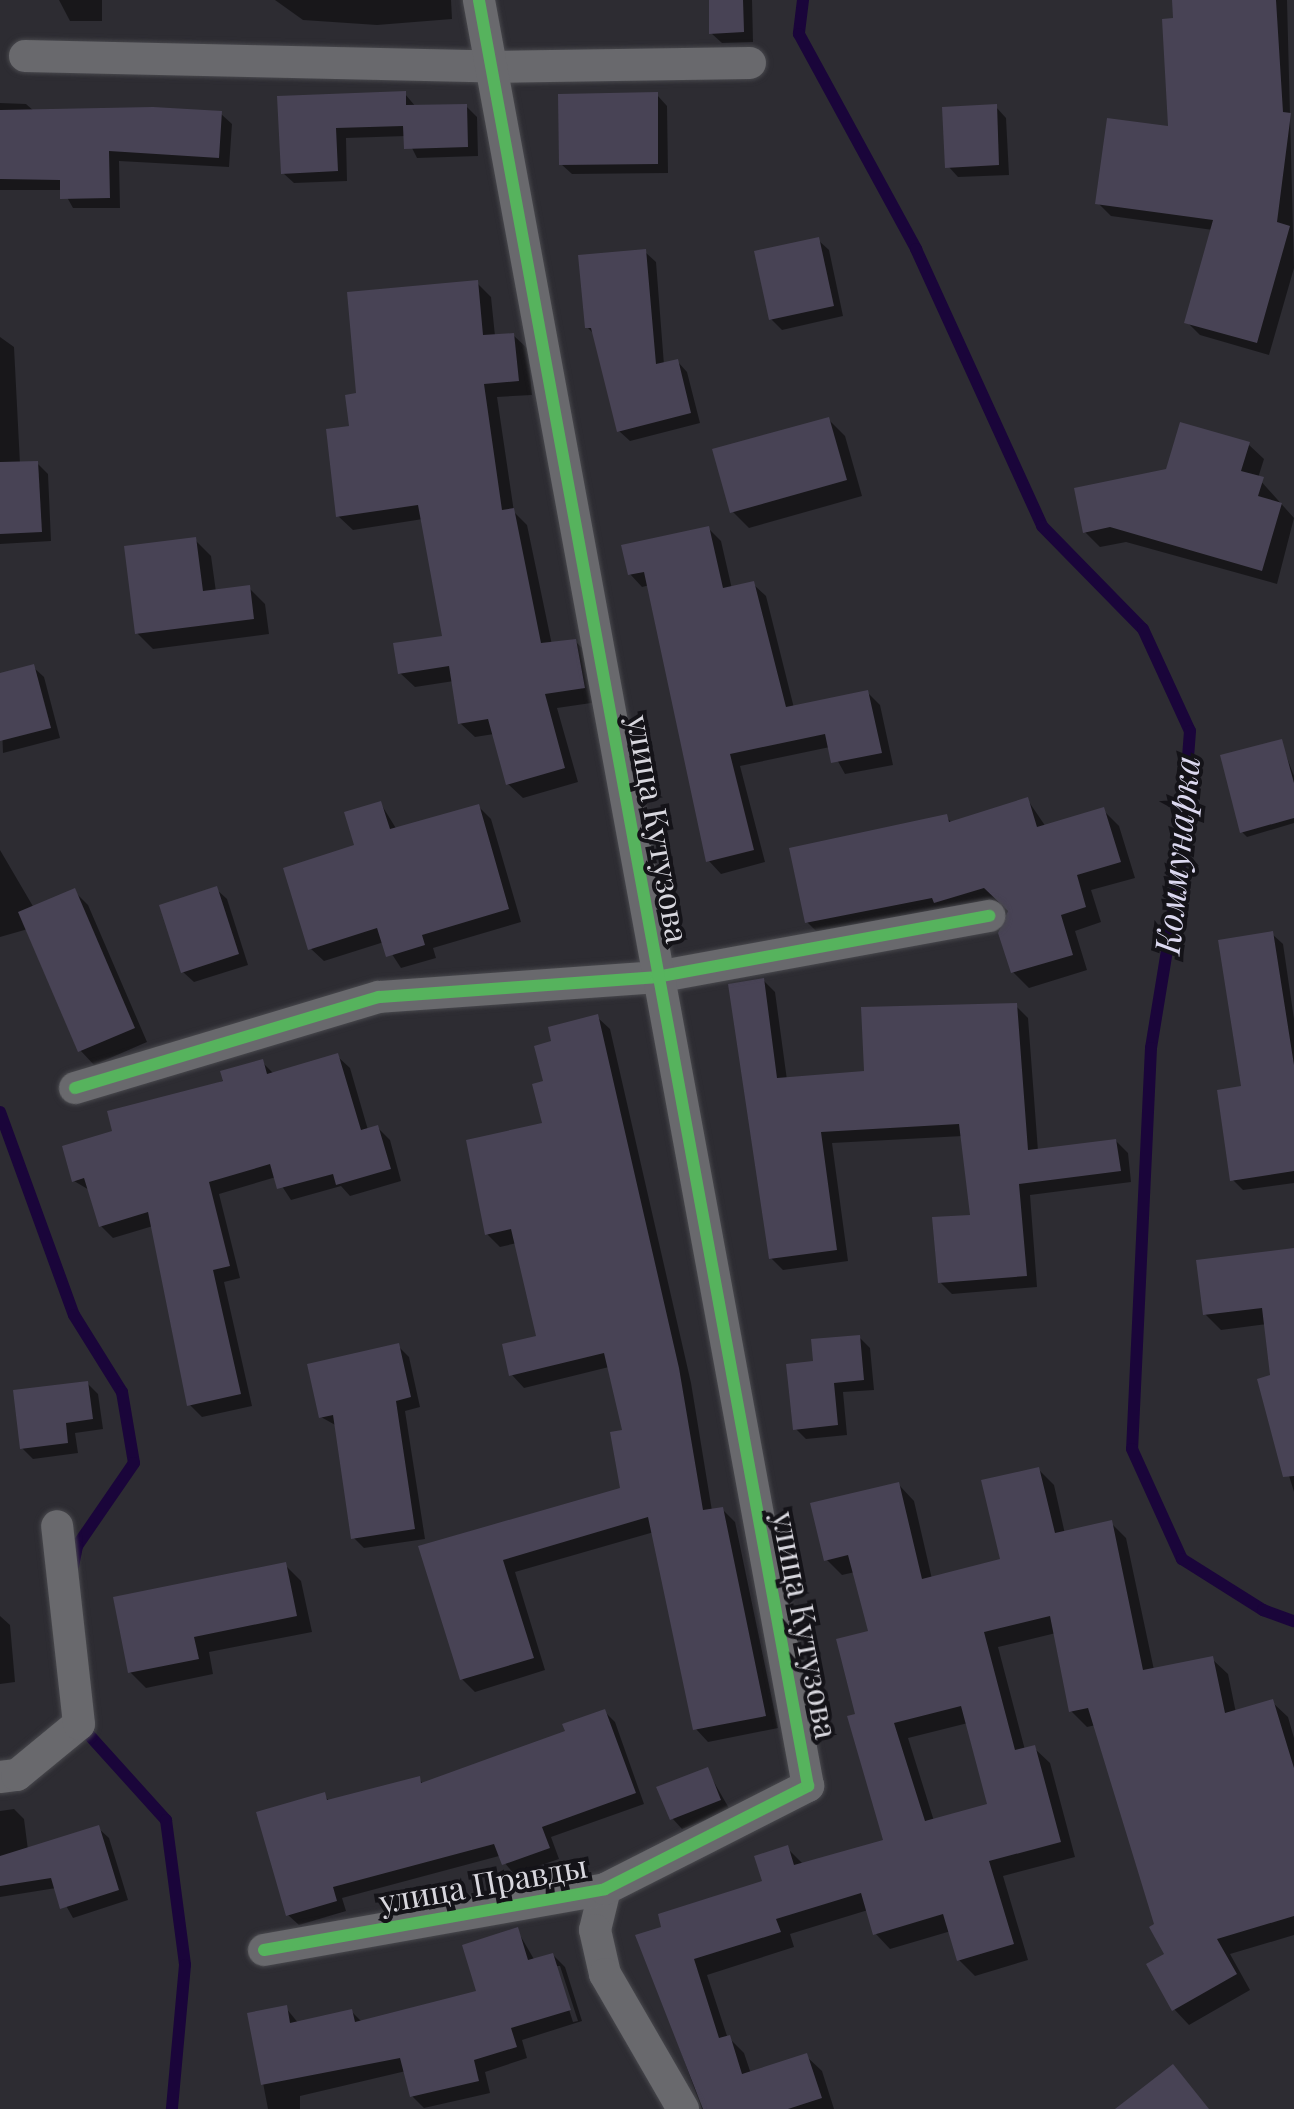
<!DOCTYPE html>
<meta charset="utf-8">
<style>
body{margin:0}
#map{position:relative;width:1294px;height:2109px;overflow:hidden;background:#2d2c32;font-family:"Playfair Display",serif}
div>[style]{position:absolute}
.shadow>*{inset:0;background:#0007}
.stream>*{height:12px;margin:-6px;padding:0 6px;transform-origin:6px;border-radius:6px;background:#1a053a}
.building>*{inset:0;background:#484355}
.roads{filter:drop-shadow(0 0 2px #48484d) drop-shadow(0 0 2px #48484d)}
.street>*{height:32px;margin:-16px;padding:0 16px;transform-origin:16px;border-radius:16px;background:#69696d}
.cycleway>*{height:12px;margin:-6px;padding:0 6px;transform-origin:6px;border-radius:6px;background:#56b35d}
span{translate:-50% -50%;white-space:nowrap;text-align:center;line-height:1.15;-webkit-text-stroke:8px #141318;paint-order:stroke}
.street-label{font-size:32px;color:#d8d7de}
.water-label{font-size:35px;color:#dcd9f0;font-style:italic}
</style>
<div id="map">
<div class="shadow">
<i style="clip-path:polygon(59px 0,102px 0,102px 21px,70px 21px)"></i>
<i style="clip-path:polygon(451px 0,452px 19px,377px 25px,303px 20px,275px 0)"></i>
<i style="clip-path:polygon(711px 0,752px 0,753px 42px,722px 43px,711px 33px)"></i>
<i style="clip-path:polygon(1175px 0,1287px 0,1294px 268px,1269px 355px,1200px 335px,1187px 322px,1213px 230px,1111px 216px,1098px 203px,1170px 129px)"></i>
<i style="clip-path:polygon(405px 94px,416px 107px,466px 106px,477px 117px,478px 156px,417px 158px,406px 136px,346px 138px,347px 181px,294px 183px,283px 173px,280px 98px)"></i>
<i style="clip-path:polygon(657px 95px,667px 106px,668px 173px,572px 174px,561px 164px)"></i>
<i style="clip-path:polygon(0 103px,26px 104px,35px 112px,221px 114px,232px 124px,229px 167px,119px 161px,120px 208px,73px 208px,63px 190px,0 190px)"></i>
<i style="clip-path:polygon(996px 107px,1006px 118px,1009px 175px,958px 177px,948px 166px)"></i>
<i style="clip-path:polygon(818px 240px,829px 250px,843px 316px,782px 330px,771px 319px)"></i>
<i style="clip-path:polygon(645px 252px,656px 262px,664px 365px,677px 361px,687px 372px,700px 423px,630px 441px,619px 431px,595px 335px,587px 327px)"></i>
<i style="clip-path:polygon(477px 283px,491px 297px,495px 336px,513px 335px,528px 349px,532px 395px,497px 397px,514px 512px,527px 525px,552px 645px,575px 641px,590px 656px,598px 702px,557px 708px,578px 782px,523px 798px,508px 784px,494px 734px,475px 737px,460px 723px,454px 681px,415px 687px,400px 673px,445px 638px,423px 519px,353px 530px,338px 516px,358px 396px)"></i>
<i style="clip-path:polygon(0 337px,14px 347px,20px 464px,37px 463px,48px 474px,51px 541px,0 544px)"></i>
<i style="clip-path:polygon(829px 420px,845px 436px,862px 496px,749px 528px,733px 512px)"></i>
<i style="clip-path:polygon(1248px 444px,1264px 459px,1258px 478px,1294px 518px,1277px 584px,1126px 542px,1100px 547px,1085px 532px,1168px 471px)"></i>
<i style="clip-path:polygon(709px 529px,721px 541px,732px 589px,753px 584px,766px 596px,794px 708px,868px 693px,880px 705px,893px 765px,845px 774px,830px 747px,740px 766px,765px 862px,721px 874px,709px 861px,650px 585px,642px 587px,630px 574px)"></i>
<i style="clip-path:polygon(195px 540px,211px 556px,216px 592px,249px 588px,265px 604px,269px 634px,153px 649px,137px 633px)"></i>
<i style="clip-path:polygon(33px 667px,44px 677px,60px 738px,3px 753px,0 676px)"></i>
<i style="clip-path:polygon(1281px 742px,1294px 776px,1294px 823px,1247px 837px,1242px 832px)"></i>
<i style="clip-path:polygon(1027px 799px,1046px 827px,1103px 810px,1119px 826px,1135px 878px,1091px 890px,1101px 922px,1075px 931px,1087px 970px,1029px 988px,1013px 972px,1011px 911px,1002px 903px,952px 918px,823px 938px,807px 922px,946px 817px,953px 824px)"></i>
<i style="clip-path:polygon(381px 804px,397px 830px,478px 806px,491px 819px,521px 922px,433px 948px,436px 958px,401px 968px,384px 942px,324px 961px,310px 948px)"></i>
<i style="clip-path:polygon(0 850px,34px 908px,74px 891px,88px 905px,147px 1042px,94px 1065px,80px 1050px,28px 929px,0 937px)"></i>
<i style="clip-path:polygon(216px 889px,227px 899px,248px 965px,194px 982px,183px 972px)"></i>
<i style="clip-path:polygon(1272px 934px,1283px 944px,1294px 1019px,1294px 1183px,1243px 1190px,1232px 1179px)"></i>
<i style="clip-path:polygon(763px 980px,775px 992px,787px 1080px,866px 1073px,1016px 1006px,1028px 1018px,1038px 1151px,1116px 1141px,1128px 1153px,1131px 1182px,1030px 1195px,1037px 1287px,952px 1294px,940px 1282px,973px 1217px,963px 1136px,832px 1143px,848px 1261px,783px 1270px,771px 1258px)"></i>
<i style="clip-path:polygon(597px 1017px,610px 1029px,691px 1383px,712px 1511px,722px 1509px,735px 1522px,778px 1728px,708px 1742px,696px 1729px,654px 1532px,515px 1572px,545px 1670px,475px 1692px,462px 1679px,421px 1548px,622px 1489px,625px 1432px,609px 1367px,524px 1388px,512px 1375px,539px 1338px,517px 1243px,500px 1247px,487px 1234px,545px 1125px,554px 1043px)"></i>
<i style="clip-path:polygon(337px 1056px,350px 1068px,368px 1130px,377px 1127px,390px 1140px,401px 1181px,350px 1196px,341px 1186px,291px 1200px,276px 1177px,219px 1194px,240px 1278px,224px 1282px,252px 1406px,202px 1417px,190px 1405px,153px 1226px,113px 1238px,101px 1226px,91px 1191px,74px 1181px,115px 1132px,262px 1062px,274px 1074px)"></i>
<i style="clip-path:polygon(1294px 1251px,1294px 1492px,1260px 1380px,1273px 1377px,1267px 1324px,1221px 1330px,1205px 1314px)"></i>
<i style="clip-path:polygon(859px 1337px,870px 1348px,874px 1390px,843px 1392px,847px 1435px,806px 1439px,795px 1428px,816px 1363px)"></i>
<i style="clip-path:polygon(398px 1346px,409px 1357px,420px 1407px,405px 1411px,425px 1539px,364px 1548px,354px 1538px,337px 1426px,321px 1417px)"></i>
<i style="clip-path:polygon(87px 1383px,98px 1394px,103px 1429px,75px 1433px,78px 1453px,33px 1459px,22px 1448px)"></i>
<i style="clip-path:polygon(evenodd,1038px 1469px,1054px 1485px,1065px 1534px,1111px 1523px,1126px 1538px,1154px 1670px,1212px 1659px,1228px 1674px,1236px 1713px,1272px 1702px,1288px 1717px,1294px 1738px,1294px 1935px,1230px 1954px,1250px 1990px,1189px 2025px,1174px 2009px,1167px 1955px,1096px 1725px,1087px 1727px,1071px 1711px,1056px 1633px,998px 1647px,1025px 1750px,1034px 1748px,1050px 1763px,1075px 1857px,1003px 1876px,1028px 1960px,975px 1976px,959px 1960px,951px 1931px,890px 1949px,875px 1933px,868px 1910px,790px 1934px,794px 1947px,707px 1975px,727px 2036px,744px 2053px,751px 2074px,806px 2056px,822px 2071px,834px 2109px,702px 2109px,639px 1937px,765px 1882px,787px 1848px,804px 1865px,886px 1842px,858px 1716px,871px 1632px,855px 1572px,842px 1575px,826px 1559px,899px 1485px,914px 1501px,932px 1579px,1003px 1561px,1038px 1469px,968px 1723px,990px 1806px,934px 1821px,908px 1738px,968px 1723px)"></i>
<i style="clip-path:polygon(285px 1565px,301px 1581px,312px 1632px,209px 1652px,213px 1674px,146px 1688px,130px 1672px)"></i>
<i style="clip-path:polygon(0 1616px,10px 1625px,15px 1682px,0 1684px)"></i>
<i style="clip-path:polygon(605px 1712px,615px 1722px,644px 1804px,551px 1837px,559px 1859px,514px 1874px,499px 1856px,342px 1898px,346px 1911px,299px 1925px,288px 1915px,324px 1795px,330px 1802px,419px 1779px,424px 1785px,568px 1733px)"></i>
<i style="clip-path:polygon(707px 1770px,730px 1810px,682px 1829px,672px 1818px)"></i>
<i style="clip-path:polygon(14px 1809px,24px 1819px,28px 1850px,98px 1828px,109px 1838px,128px 1900px,73px 1918px,56px 1888px,0 1897px,0 1811px)"></i>
<i style="clip-path:polygon(evenodd,517px 1930px,535px 1961px,553px 1955px,565px 1967px,582px 2021px,522px 2040px,527px 2058px,485px 2072px,490px 2093px,424px 2108px,412px 2096px,406px 2071px,300px 2096px,300px 2109px,268px 2109px,250px 2015px,286px 2008px,299px 2024px,351px 2011px,362px 2022px,479px 1993px,517px 1930px,555px 1966px,560px 1966px,578px 2021px,573px 2022px,555px 1966px)"></i>
</div>
<div class="stream">
<i style="left:803px;top:0;width:34px;rotate:97deg"></i>
<i style="left:799px;top:34px;width:245px;rotate:61.4deg"></i>
<i style="left:916px;top:249px;width:304px;rotate:65.5deg"></i>
<i style="left:1042px;top:526px;width:144px;rotate:45.6deg"></i>
<i style="left:1143px;top:629px;width:112px;rotate:65.3deg"></i>
<i style="left:1190px;top:731px;width:146px;rotate:94.3deg"></i>
<i style="left:1179px;top:877px;width:173px;rotate:99.3deg"></i>
<i style="left:1151px;top:1048px;width:401px;rotate:92.7deg"></i>
<i style="left:1132px;top:1449px;width:121px;rotate:65.6deg"></i>
<i style="left:1182px;top:1559px;width:96px;rotate:32.2deg"></i>
<i style="left:1263px;top:1610px;width:33px;rotate:20deg"></i>
<i style="left:0;top:1112px;width:216px;rotate:70deg"></i>
<i style="left:74px;top:1315px;width:91px;rotate:58.1deg"></i>
<i style="left:122px;top:1392px;width:72px;rotate:80.4deg"></i>
<i style="left:134px;top:1463px;width:101px;rotate:124.5deg"></i>
<i style="left:77px;top:1546px;width:20px;rotate:101deg"></i>
<i style="left:81px;top:1726px;width:127px;rotate:47.9deg"></i>
<i style="left:166px;top:1820px;width:146px;rotate:82.5deg"></i>
<i style="left:185px;top:1965px;width:145px;rotate:95.2deg"></i>
</div>
<div class="building">
<i style="clip-path:polygon(709px 0,743px 0,744px 32px,709px 34px)"></i>
<i style="clip-path:polygon(1172px 0,1276px 0,1283px 112px,1291px 113px,1277px 222px,1290px 226px,1257px 343px,1184px 323px,1213px 220px,1095px 204px,1107px 118px,1168px 126px,1162px 19px,1173px 18px)"></i>
<i style="clip-path:polygon(406px 91px,406px 105px,467px 104px,468px 147px,404px 149px,403px 126px,336px 128px,338px 171px,281px 174px,277px 96px)"></i>
<i style="clip-path:polygon(658px 92px,658px 164px,559px 165px,558px 94px)"></i>
<i style="clip-path:polygon(997px 104px,999px 165px,945px 168px,942px 107px)"></i>
<i style="clip-path:polygon(153px 107px,222px 111px,219px 158px,109px 151px,110px 198px,60px 199px,60px 180px,0 179px,0 110px)"></i>
<i style="clip-path:polygon(819px 237px,834px 306px,769px 320px,754px 251px)"></i>
<i style="clip-path:polygon(646px 249px,656px 364px,678px 359px,691px 413px,617px 432px,591px 328px,585px 328px,578px 255px)"></i>
<i style="clip-path:polygon(478px 280px,483px 335px,514px 333px,519px 381px,484px 384px,502px 510px,514px 508px,541px 643px,576px 639px,585px 688px,545px 694px,565px 768px,506px 785px,488px 719px,458px 724px,449px 666px,398px 674px,393px 643px,442px 636px,418px 505px,336px 517px,326px 429px,349px 426px,345px 395px,356px 393px,347px 292px)"></i>
<i style="clip-path:polygon(829px 417px,847px 480px,730px 513px,712px 449px)"></i>
<i style="clip-path:polygon(1180px 422px,1250px 442px,1241px 471px,1264px 477px,1258px 496px,1282px 503px,1262px 571px,1110px 527px,1083px 533px,1074px 488px,1166px 469px)"></i>
<i style="clip-path:polygon(38px 461px,42px 532px,0 534px,0 462px)"></i>
<i style="clip-path:polygon(709px 526px,723px 588px,754px 581px,786px 707px,868px 690px,882px 753px,831px 763px,825px 734px,730px 754px,754px 850px,706px 862px,644px 572px,628px 575px,621px 545px)"></i>
<i style="clip-path:polygon(196px 537px,203px 591px,250px 585px,254px 619px,135px 634px,124px 546px)"></i>
<i style="clip-path:polygon(34px 664px,51px 728px,0 741px,0 673px)"></i>
<i style="clip-path:polygon(1282px 739px,1294px 783px,1294px 818px,1240px 833px,1220px 755px)"></i>
<i style="clip-path:polygon(1028px 797px,1037px 827px,1104px 807px,1121px 862px,1077px 875px,1086px 907px,1061px 915px,1073px 955px,1011px 973px,998px 933px,1008px 911px,984px 888px,934px 903px,932px 898px,805px 923px,789px 848px,947px 814px,949px 822px)"></i>
<i style="clip-path:polygon(381px 801px,390px 829px,479px 804px,509px 909px,422px 935px,425px 945px,386px 957px,377px 928px,308px 950px,283px 868px,354px 845px,344px 812px)"></i>
<i style="clip-path:polygon(217px 886px,239px 954px,181px 973px,159px 905px)"></i>
<i style="clip-path:polygon(75px 888px,135px 1028px,78px 1052px,18px 912px)"></i>
<i style="clip-path:polygon(1273px 931px,1294px 1065px,1294px 1171px,1230px 1181px,1217px 1090px,1241px 1086px,1218px 940px)"></i>
<i style="clip-path:polygon(764px 978px,777px 1078px,864px 1071px,861px 1007px,1017px 1003px,1028px 1150px,1116px 1139px,1121px 1171px,1019px 1184px,1027px 1276px,938px 1283px,932px 1217px,970px 1215px,959px 1124px,821px 1132px,837px 1250px,769px 1259px,728px 984px)"></i>
<i style="clip-path:polygon(598px 1014px,679px 1368px,703px 1510px,723px 1507px,766px 1716px,693px 1730px,648px 1517px,503px 1560px,534px 1658px,460px 1680px,418px 1546px,620px 1488px,610px 1432px,622px 1430px,604px 1353px,509px 1376px,502px 1344px,536px 1336px,511px 1229px,485px 1235px,466px 1140px,542px 1123px,532px 1084px,543px 1081px,534px 1046px,551px 1041px,548px 1027px)"></i>
<i style="clip-path:polygon(338px 1053px,361px 1130px,378px 1125px,391px 1169px,336px 1185px,333px 1174px,277px 1189px,270px 1164px,209px 1182px,230px 1266px,213px 1270px,241px 1394px,187px 1406px,148px 1212px,99px 1227px,84px 1178px,72px 1182px,62px 1146px,112px 1131px,107px 1111px,223px 1081px,220px 1071px,263px 1059px,267px 1074px)"></i>
<i style="clip-path:polygon(1294px 1248px,1294px 1476px,1283px 1477px,1257px 1379px,1270px 1375px,1262px 1308px,1203px 1315px,1196px 1260px)"></i>
<i style="clip-path:polygon(860px 1335px,864px 1380px,834px 1383px,838px 1425px,793px 1430px,786px 1364px,813px 1361px,811px 1339px)"></i>
<i style="clip-path:polygon(399px 1343px,411px 1397px,396px 1401px,415px 1529px,351px 1539px,333px 1415px,319px 1418px,307px 1364px)"></i>
<i style="clip-path:polygon(88px 1381px,93px 1419px,66px 1423px,68px 1443px,20px 1449px,13px 1390px)"></i>
<i style="clip-path:polygon(evenodd,1039px 1467px,1055px 1533px,1112px 1520px,1143px 1670px,1213px 1656px,1225px 1713px,1273px 1699px,1294px 1768px,1294px 1916px,1217px 1939px,1237px 1974px,1172px 2011px,1146px 1964px,1164px 1954px,1149px 1927px,1154px 1924px,1088px 1708px,1069px 1712px,1050px 1616px,984px 1632px,1015px 1750px,1035px 1745px,1061px 1842px,989px 1861px,1014px 1944px,957px 1961px,943px 1914px,873px 1935px,861px 1893px,776px 1919px,781px 1932px,694px 1959px,719px 2038px,730px 2035px,742px 2074px,807px 2053px,822px 2098px,788px 2109px,703px 2109px,635px 1935px,661px 1927px,658px 1914px,762px 1881px,754px 1856px,788px 1845px,794px 1865px,883px 1840px,847px 1716px,855px 1714px,836px 1639px,868px 1631px,848px 1555px,824px 1561px,810px 1503px,899px 1482px,922px 1579px,1000px 1559px,981px 1480px,1039px 1467px,961px 1706px,987px 1804px,925px 1821px,894px 1723px,961px 1706px)"></i>
<i style="clip-path:polygon(286px 1562px,297px 1616px,194px 1637px,199px 1659px,128px 1673px,113px 1597px)"></i>
<i style="clip-path:polygon(605px 1709px,636px 1793px,542px 1827px,550px 1848px,502px 1865px,494px 1844px,333px 1887px,337px 1901px,286px 1916px,256px 1812px,325px 1792px,327px 1800px,420px 1776px,421px 1783px,565px 1731px,562px 1724px)"></i>
<i style="clip-path:polygon(708px 1767px,721px 1800px,670px 1820px,656px 1787px)"></i>
<i style="clip-path:polygon(99px 1825px,119px 1890px,60px 1909px,51px 1878px,0 1886px,0 1856px)"></i>
<i style="clip-path:polygon(518px 1927px,528px 1960px,553px 1953px,571px 2010px,511px 2028px,517px 2047px,474px 2060px,479px 2081px,410px 2097px,400px 2058px,261px 2085px,247px 2013px,287px 2005px,290px 2023px,352px 2009px,355px 2022px,476px 1991px,462px 1945px)"></i>
<i style="clip-path:polygon(1173px 2064px,1209px 2109px,1115px 2109px)"></i>
</div>
<div class="roads">
<div class="street">
<i style="left:25px;top:56px;width:467px;rotate:1.3deg"></i>
<i style="left:492px;top:67px;width:258px;rotate:-0.9deg"></i>
<i style="left:75px;top:1088px;width:317px;rotate:-16.7deg"></i>
<i style="left:379px;top:997px;width:278px;rotate:-4.1deg"></i>
<i style="left:656px;top:977px;width:339px;rotate:-10.4deg"></i>
<i style="left:0;top:1777px;width:17px;rotate:-7deg"></i>
<i style="left:17px;top:1775px;width:80px;rotate:-39.4deg"></i>
<i style="left:79px;top:1724px;width:199px;rotate:-96.3deg"></i>
<i style="left:605px;top:1889px;width:42px;rotate:103.7deg"></i>
<i style="left:595px;top:1930px;width:45px;rotate:77.2deg"></i>
<i style="left:605px;top:1974px;width:156px;rotate:60deg"></i>
<i style="left:264px;top:1950px;width:346px;rotate:-10.1deg"></i>
<i style="left:605px;top:1889px;width:228px;rotate:-26.9deg"></i>
<i style="left:808px;top:1786px;width:1816px;rotate:-100.44deg"></i>
</div>
</div>
<div class="cycleway">
<i style="left:75px;top:1088px;width:317px;rotate:-16.7deg"></i>
<i style="left:379px;top:997px;width:278px;rotate:-4.1deg"></i>
<i style="left:656px;top:977px;width:339px;rotate:-10.4deg"></i>
<i style="left:264px;top:1950px;width:346px;rotate:-10.1deg"></i>
<i style="left:605px;top:1889px;width:228px;rotate:-26.9deg"></i>
<i style="left:808px;top:1786px;width:1816px;rotate:-100.44deg"></i>
</div>
<div class="street-label">
<span style="left:659px;top:829px;rotate:80deg">улица Кутузова</span>
<span style="left:806px;top:1625px;rotate:79deg">улица Кутузова</span>
<span style="left:483px;top:1883px;rotate:-10deg">улица Правды</span>
</div>
<div class="water-label">
<span style="left:1176px;top:855px;rotate:-84deg">Коммунарка</span>
</div>
</div>
